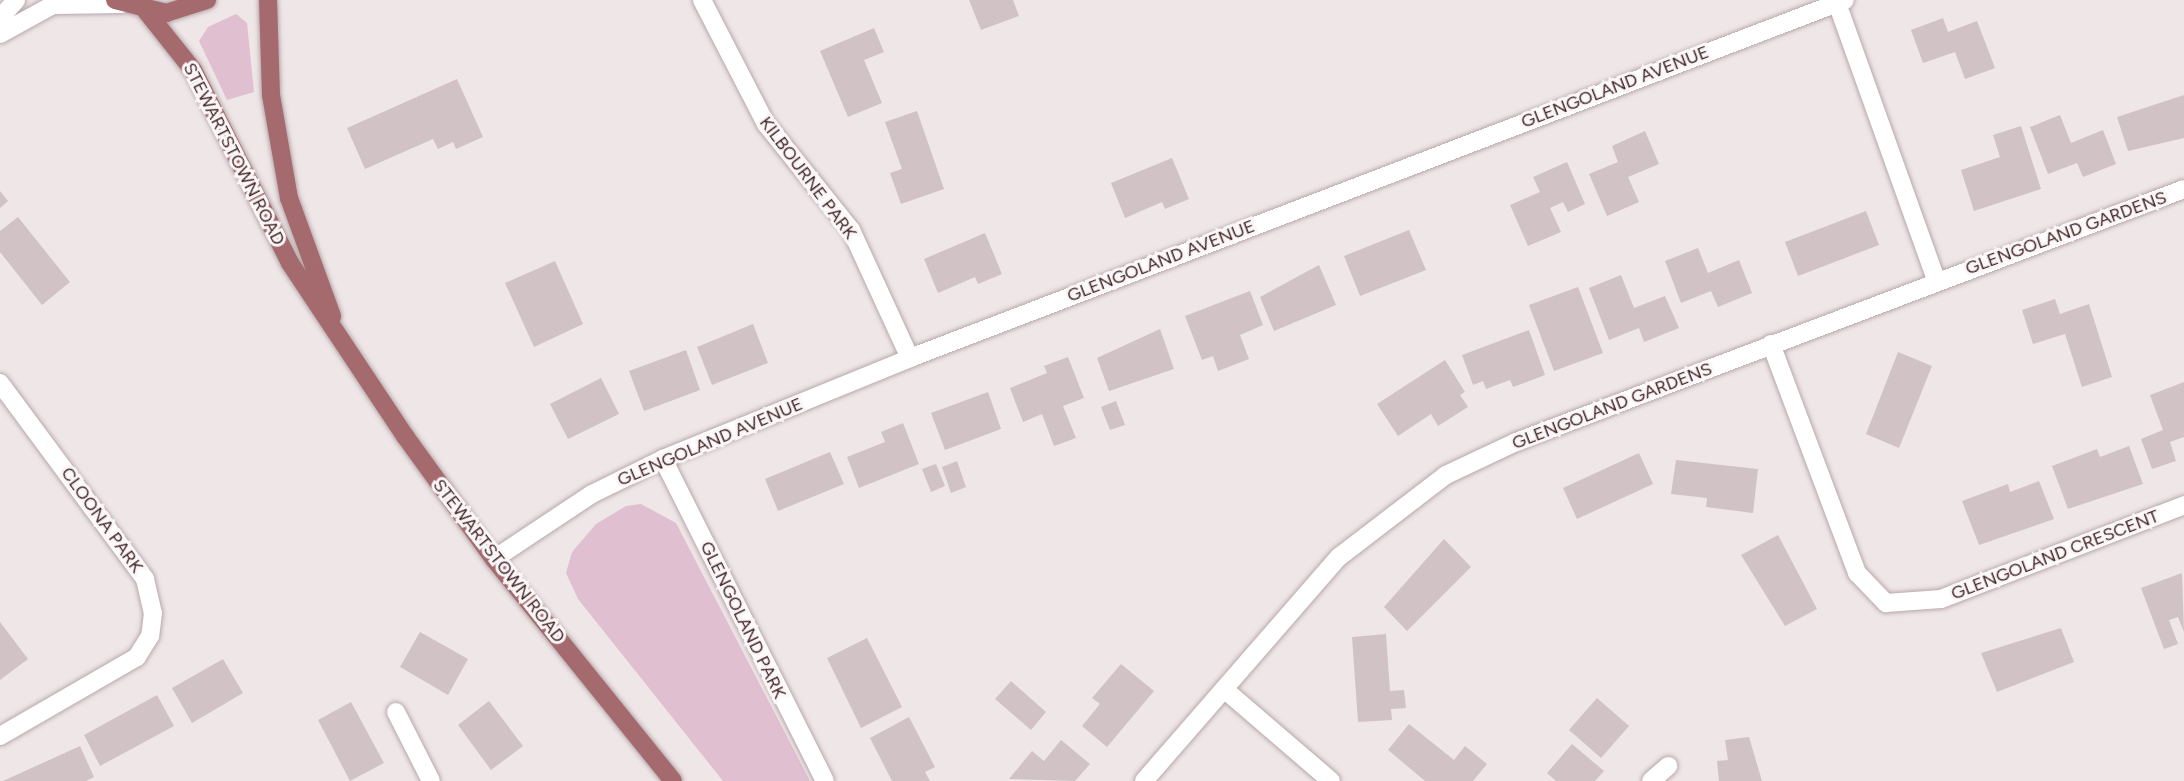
<!DOCTYPE html>
<style>
body{margin:0}
#map{position:relative;width:2184px;height:781px;overflow:hidden;background:#efe6e8;font-family:Figtree,sans-serif}
div>[style]{position:absolute}
.green>*{inset:0;background:#dfbfd0}
.building>*{inset:0;background:#d0c2c5}
.roads{filter:drop-shadow(0 0 2px #b7a8aa) drop-shadow(0 0 2px #b7a8aa)}
.minor>*{height:18px;margin:-9px;padding:0 9px;transform-origin:9px;border-radius:9px;background:#fff}
.major>*{height:18px;margin:-9px;padding:0 9px;transform-origin:9px;border-radius:9px;background:#a46a6d}
span{translate:-50% -50%;white-space:nowrap;text-align:center;line-height:1.15;-webkit-text-stroke:6px #fbf7f8;paint-order:stroke}
.street-label{font-size:18px;color:#412426}
</style>
<div id="map">
<div class="green">
<i style="clip-path:polygon(236px 14px,247px 23px,254px 92px,227px 100px,199px 41px,208px 27px)"></i>
<i style="clip-path:polygon(641px 504px,676px 523px,810px 781px,723px 781px,578px 599px,566px 573px,572px 552px,596px 524px,626px 506px)"></i>
</div>
<div class="building">
<i style="clip-path:polygon(969px 0,1013px 0,1019px 16px,981px 30px)"></i>
<i style="clip-path:polygon(1943px 18px,1948px 32px,1977px 21px,1995px 68px,1965px 79px,1955px 52px,1923px 63px,1911px 30px)"></i>
<i style="clip-path:polygon(874px 28px,884px 52px,864px 60px,882px 103px,848px 117px,820px 51px)"></i>
<i style="clip-path:polygon(457px 79px,483px 137px,456px 149px,453px 142px,438px 149px,433px 139px,365px 169px,347px 128px)"></i>
<i style="clip-path:polygon(2184px 95px,2184px 138px,2128px 151px,2117px 117px)"></i>
<i style="clip-path:polygon(917px 111px,944px 189px,901px 204px,890px 173px,902px 169px,885px 122px)"></i>
<i style="clip-path:polygon(2060px 115px,2071px 143px,2103px 130px,2116px 164px,2083px 177px,2077px 163px,2048px 174px,2030px 127px)"></i>
<i style="clip-path:polygon(2021px 126px,2041px 189px,1974px 211px,1961px 170px,2000px 157px,1993px 135px)"></i>
<i style="clip-path:polygon(1645px 131px,1659px 164px,1628px 177px,1639px 202px,1607px 216px,1589px 174px,1618px 162px,1612px 146px)"></i>
<i style="clip-path:polygon(1172px 158px,1189px 199px,1165px 209px,1162px 202px,1125px 218px,1111px 183px)"></i>
<i style="clip-path:polygon(1567px 162px,1585px 204px,1568px 212px,1563px 202px,1550px 208px,1561px 232px,1528px 246px,1510px 205px,1540px 192px,1533px 177px)"></i>
<i style="clip-path:polygon(0 191px,8px 201px,0 208px)"></i>
<i style="clip-path:polygon(1866px 211px,1879px 245px,1798px 276px,1785px 242px)"></i>
<i style="clip-path:polygon(18px 217px,70px 282px,42px 305px,0 252px,0 231px)"></i>
<i style="clip-path:polygon(1409px 230px,1426px 270px,1360px 296px,1344px 256px)"></i>
<i style="clip-path:polygon(985px 233px,1002px 274px,978px 284px,975px 277px,938px 293px,924px 259px)"></i>
<i style="clip-path:polygon(1698px 248px,1708px 273px,1739px 260px,1752px 293px,1718px 307px,1711px 291px,1681px 303px,1665px 261px)"></i>
<i style="clip-path:polygon(555px 261px,583px 324px,534px 347px,505px 283px)"></i>
<i style="clip-path:polygon(1319px 265px,1336px 305px,1274px 331px,1260px 297px)"></i>
<i style="clip-path:polygon(1621px 275px,1634px 308px,1665px 296px,1679px 328px,1644px 342px,1639px 328px,1609px 340px,1589px 288px)"></i>
<i style="clip-path:polygon(1578px 287px,1603px 353px,1554px 371px,1529px 305px)"></i>
<i style="clip-path:polygon(1250px 291px,1263px 325px,1240px 335px,1249px 359px,1218px 371px,1213px 356px,1202px 360px,1185px 316px)"></i>
<i style="clip-path:polygon(2055px 299px,2060px 314px,2089px 304px,2112px 377px,2082px 387px,2065px 334px,2033px 344px,2022px 310px)"></i>
<i style="clip-path:polygon(753px 324px,768px 363px,712px 385px,697px 347px)"></i>
<i style="clip-path:polygon(1160px 329px,1174px 369px,1109px 391px,1097px 358px)"></i>
<i style="clip-path:polygon(1529px 330px,1545px 375px,1513px 387px,1510px 380px,1486px 389px,1483px 381px,1473px 385px,1462px 355px)"></i>
<i style="clip-path:polygon(686px 350px,700px 390px,644px 411px,629px 371px)"></i>
<i style="clip-path:polygon(1898px 352px,1932px 366px,1899px 448px,1866px 434px)"></i>
<i style="clip-path:polygon(1068px 357px,1084px 398px,1063px 406px,1076px 438px,1054px 446px,1042px 414px,1023px 422px,1010px 388px,1047px 373px,1044px 366px)"></i>
<i style="clip-path:polygon(1445px 360px,1465px 392px,1460px 395px,1468px 407px,1438px 426px,1431px 414px,1398px 436px,1377px 404px)"></i>
<i style="clip-path:polygon(601px 378px,619px 414px,568px 439px,550px 404px)"></i>
<i style="clip-path:polygon(2184px 382px,2184px 437px,2170px 442px,2176px 461px,2152px 469px,2141px 439px,2163px 430px,2150px 395px)"></i>
<i style="clip-path:polygon(988px 392px,1001px 429px,945px 450px,931px 413px)"></i>
<i style="clip-path:polygon(1116px 401px,1125px 425px,1110px 430px,1101px 407px)"></i>
<i style="clip-path:polygon(903px 423px,919px 464px,859px 488px,847px 457px,885px 442px,881px 432px)"></i>
<i style="clip-path:polygon(2129px 446px,2143px 484px,2068px 509px,2052px 466px,2097px 449px,2100px 457px)"></i>
<i style="clip-path:polygon(830px 452px,844px 484px,778px 511px,765px 479px)"></i>
<i style="clip-path:polygon(1639px 453px,1653px 484px,1577px 519px,1563px 488px)"></i>
<i style="clip-path:polygon(1676px 460px,1758px 469px,1753px 513px,1706px 507px,1707px 498px,1671px 494px)"></i>
<i style="clip-path:polygon(957px 461px,966px 487px,951px 493px,942px 467px)"></i>
<i style="clip-path:polygon(936px 464px,945px 486px,931px 492px,922px 469px)"></i>
<i style="clip-path:polygon(2039px 481px,2054px 519px,1979px 545px,1962px 501px,2008px 484px,2010px 492px)"></i>
<i style="clip-path:polygon(1778px 535px,1817px 609px,1785px 626px,1741px 555px)"></i>
<i style="clip-path:polygon(1444px 539px,1471px 567px,1407px 631px,1384px 607px)"></i>
<i style="clip-path:polygon(2182px 573px,2184px 632px,2178px 617px,2169px 620px,2178px 644px,2164px 649px,2141px 588px)"></i>
<i style="clip-path:polygon(0 622px,28px 659px,0 680px)"></i>
<i style="clip-path:polygon(2061px 628px,2074px 662px,1997px 692px,1981px 653px)"></i>
<i style="clip-path:polygon(420px 632px,468px 659px,448px 695px,400px 667px)"></i>
<i style="clip-path:polygon(1386px 634px,1390px 691px,1404px 690px,1406px 708px,1391px 709px,1392px 720px,1358px 722px,1352px 637px)"></i>
<i style="clip-path:polygon(867px 638px,902px 707px,861px 728px,827px 658px)"></i>
<i style="clip-path:polygon(223px 659px,243px 693px,192px 723px,172px 688px)"></i>
<i style="clip-path:polygon(1121px 664px,1154px 691px,1107px 747px,1082px 726px,1100px 704px,1092px 698px)"></i>
<i style="clip-path:polygon(1011px 681px,1046px 712px,1031px 730px,995px 699px)"></i>
<i style="clip-path:polygon(157px 695px,174px 726px,100px 766px,84px 735px)"></i>
<i style="clip-path:polygon(1597px 698px,1629px 726px,1601px 758px,1569px 730px)"></i>
<i style="clip-path:polygon(489px 701px,523px 746px,491px 770px,458px 725px)"></i>
<i style="clip-path:polygon(351px 702px,384px 763px,350px 781px,318px 720px)"></i>
<i style="clip-path:polygon(909px 717px,935px 767px,925px 772px,930px 781px,892px 781px,870px 738px)"></i>
<i style="clip-path:polygon(1409px 724px,1454px 760px,1465px 746px,1487px 764px,1473px 781px,1425px 781px,1388px 750px)"></i>
<i style="clip-path:polygon(1749px 737px,1762px 781px,1719px 781px,1717px 761px,1728px 760px,1725px 740px)"></i>
<i style="clip-path:polygon(1061px 740px,1090px 764px,1075px 781px,1009px 779px,1032px 751px,1044px 761px)"></i>
<i style="clip-path:polygon(1572px 744px,1604px 771px,1595px 781px,1556px 781px,1547px 773px)"></i>
<i style="clip-path:polygon(80px 746px,94px 777px,86px 781px,3px 781px)"></i>
</div>
<div class="roads">
<div class="minor">
<i style="left:702px;top:0;width:140px;rotate:62.7deg"></i>
<i style="left:766px;top:124px;width:136px;rotate:51.3deg"></i>
<i style="left:851px;top:230px;width:141px;rotate:65.3deg"></i>
<i style="left:1837px;top:3px;width:296px;rotate:70.3deg"></i>
<i style="left:0;top:18px;width:24px;rotate:-48deg"></i>
<i style="left:0;top:34px;width:60px;rotate:-28.7deg"></i>
<i style="left:53px;top:5px;width:69px;rotate:-0.8deg"></i>
<i style="left:1771px;top:344px;width:245px;rotate:69.4deg"></i>
<i style="left:1857px;top:573px;width:42px;rotate:46deg"></i>
<i style="left:1886px;top:603px;width:55px;rotate:-4.2deg"></i>
<i style="left:1941px;top:599px;width:261px;rotate:-21.1deg"></i>
<i style="left:0;top:383px;width:244px;rotate:53.5deg"></i>
<i style="left:145px;top:579px;width:35px;rotate:77deg"></i>
<i style="left:153px;top:613px;width:23px;rotate:97deg"></i>
<i style="left:150px;top:636px;width:25px;rotate:122deg"></i>
<i style="left:137px;top:657px;width:158px;rotate:150deg"></i>
<i style="left:663px;top:459px;width:360px;rotate:63.3deg"></i>
<i style="left:494px;top:559px;width:118px;rotate:-33.6deg"></i>
<i style="left:592px;top:494px;width:79px;rotate:-26.2deg"></i>
<i style="left:663px;top:459px;width:267px;rotate:-22.2deg"></i>
<i style="left:910px;top:358px;width:1001px;rotate:-20.95deg"></i>
<i style="left:1224px;top:689px;width:141px;rotate:40.7deg"></i>
<i style="left:396px;top:712px;width:77px;rotate:63.1deg"></i>
<i style="left:1144px;top:781px;width:297px;rotate:-49deg"></i>
<i style="left:1339px;top:557px;width:135px;rotate:-37.5deg"></i>
<i style="left:1446px;top:475px;width:77px;rotate:-25.2deg"></i>
<i style="left:1516px;top:442px;width:714px;rotate:-20.74deg"></i>
<i style="left:1651px;top:781px;width:23px;rotate:-41deg"></i>
</div>
<div class="major">
<i style="left:115px;top:0;width:53px;rotate:14.3deg"></i>
<i style="left:166px;top:13px;width:43px;rotate:-17.6deg"></i>
<i style="left:268px;top:0;width:95px;rotate:88.2deg"></i>
<i style="left:271px;top:95px;width:105px;rotate:80.1deg"></i>
<i style="left:289px;top:198px;width:126px;rotate:70deg"></i>
<i style="left:146px;top:11px;width:75px;rotate:51.5deg"></i>
<i style="left:193px;top:70px;width:216px;rotate:63.3deg"></i>
<i style="left:290px;top:263px;width:208px;rotate:56.4deg"></i>
<i style="left:405px;top:436px;width:152px;rotate:54.1deg"></i>
<i style="left:494px;top:559px;width:285px;rotate:51.1deg"></i>
</div>
</div>
<div class="street-label">
<span style="left:1615px;top:87px;rotate:-21deg">GLENGOLAND AVENUE</span>
<span style="left:234px;top:154px;rotate:63deg">STEWARTSTOWN ROAD</span>
<span style="left:808px;top:178px;rotate:53deg">KILBOURNE PARK</span>
<span style="left:2066px;top:233px;rotate:-20deg">GLENGOLAND GARDENS</span>
<span style="left:1161px;top:261px;rotate:-21deg">GLENGOLAND AVENUE</span>
<span style="left:1612px;top:406px;rotate:-21deg">GLENGOLAND GARDENS</span>
<span style="left:710px;top:442px;rotate:-23deg">GLENGOLAND AVENUE</span>
<span style="left:102px;top:520px;rotate:54deg">CLOONA PARK</span>
<span style="left:2055px;top:555px;rotate:-21deg">GLENGOLAND CRESCENT</span>
<span style="left:499px;top:561px;rotate:52deg">STEWARTSTOWN ROAD</span>
<span style="left:743px;top:620px;rotate:64deg">GLENGOLAND PARK</span>
</div>
</div>
